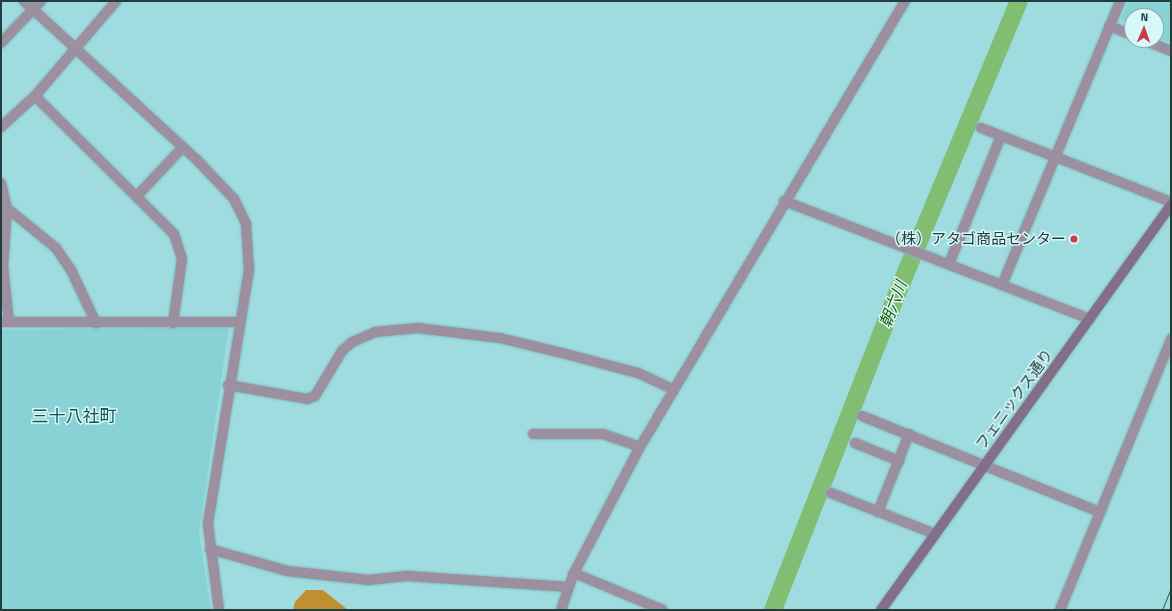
<!DOCTYPE html>
<meta charset="utf-8">
<style>
body{margin:0}
#map{position:relative;width:1172px;height:611px;overflow:hidden;background:#9edcdf;font-family:"Titillium Web","Noto Sans JP",sans-serif}
div>[style]{position:absolute}
.built>*{inset:0;background:#88d1d5}
.forest>*{inset:0;background:#bf8f32}
.river>*{height:18px;margin:-9px;padding:0 9px;transform-origin:9px;border-radius:9px;background:#81be74}
.roads{filter:drop-shadow(0 0 1px #83b9bc) drop-shadow(0 0 1px #83b9bc)}
.minor>*{height:10px;margin:-5px;padding:0 5px;transform-origin:5px;border-radius:5px;background:#9c8f9f}
.tertiary>*{height:10px;margin:-5px;padding:0 5px;transform-origin:5px;border-radius:5px;background:#9c8f9f}
.secondary>*{height:10px;margin:-5px;padding:0 5px;transform-origin:5px;border-radius:5px;background:#837088}
.tram>*{height:1px;margin:-0.5px;padding:0 0.5px;transform-origin:0.5px;border-radius:0.5px;background:#3a5a5c}
.dots>*{width:11px;height:11px;translate:-50% -50%;box-sizing:border-box;border:2px solid #d8f7f8;border-radius:50%}
span{translate:-50% -50%;white-space:nowrap;text-align:center;line-height:1.15;-webkit-text-stroke:3px #d8f7f8;paint-order:stroke}
.poi-label{font-size:15px;color:#233c3e}
.right{translate:-100% -50%;text-align:right}
.street-label{font-size:15px;color:#233c3e}
.water-label{font-size:16px;color:#1d580c;font-style:italic}
.quarter-label{font-size:17px;color:#135558}
.frame{position:absolute;inset:0;border:2px solid #233c3e;pointer-events:none}
.north{position:absolute;left:1124px;top:8px;width:40px;height:40px;box-sizing:border-box;background:#d8f7f8;border:1px solid #90acae;border-radius:50%;rotate:2deg;font-size:11px;font-weight:700;line-height:16px;text-align:center;color:#233c3e}
.north::after{content:'';display:block;margin:auto;width:14px;height:18px;background:#cb3b48;clip-path:polygon(50% 0,100% 100%,50% 72%,0 100%)}
</style>
<div id="map">
<div class="built">
<i style="clip-path:polygon(1129px 1px,1171px 1px,1171px 43px,1156px 36px,1156px 16px,1132px 16px,1132px 25px,1121px 20px)"></i>
<i style="clip-path:polygon(229px 327px,199px 533px,211px 610px,1px 610px,1px 330px)"></i>
</div>
<div class="forest">
<i style="clip-path:polygon(306px 590px,323px 590px,348px 610px,293px 610px,295px 602px)"></i>
</div>
<div class="river">
<i style="left:773px;top:610px;width:345px;rotate:-68.6deg"></i>
<i style="left:899px;top:289px;width:312px;rotate:-67.4deg"></i>
</div>
<div class="roads">
<div class="minor">
<i style="left:1109px;top:26px;width:25px;rotate:21deg"></i>
<i style="left:1144px;top:40px;width:29px;rotate:22deg"></i>
<i style="left:1px;top:43px;width:58px;rotate:-46.4deg"></i>
<i style="left:35px;top:96px;width:196px;rotate:44.8deg"></i>
<i style="left:174px;top:234px;width:26px;rotate:72deg"></i>
<i style="left:182px;top:259px;width:65px;rotate:98deg"></i>
<i style="left:1px;top:127px;width:46px;rotate:-42.4deg"></i>
<i style="left:35px;top:96px;width:125px;rotate:-49.5deg"></i>
<i style="left:981px;top:128px;width:204px;rotate:21.3deg"></i>
<i style="left:1px;top:183px;width:26px;rotate:77deg"></i>
<i style="left:7px;top:208px;width:58px;rotate:93.9deg"></i>
<i style="left:3px;top:266px;width:56px;rotate:83.9deg"></i>
<i style="left:137px;top:196px;width:67px;rotate:-46.8deg"></i>
<i style="left:784px;top:201px;width:328px;rotate:21.1deg"></i>
<i style="left:7px;top:208px;width:63px;rotate:39.2deg"></i>
<i style="left:56px;top:248px;width:27px;rotate:56deg"></i>
<i style="left:71px;top:270px;width:59px;rotate:64.7deg"></i>
<i style="left:949px;top:264px;width:138px;rotate:-67.9deg"></i>
<i style="left:1002px;top:285px;width:308px;rotate:-67.4deg"></i>
<i style="left:1px;top:322px;width:238px"></i>
<i style="left:228px;top:385px;width:80px;rotate:10deg"></i>
<i style="left:307px;top:399px;width:9px;rotate:-21deg"></i>
<i style="left:315px;top:396px;width:52px;rotate:-59deg"></i>
<i style="left:342px;top:351px;width:13px;rotate:-42deg"></i>
<i style="left:352px;top:342px;width:25px;rotate:-23deg"></i>
<i style="left:375px;top:332px;width:43px;rotate:-5.3deg"></i>
<i style="left:418px;top:328px;width:83px;rotate:7deg"></i>
<i style="left:500px;top:338px;width:64px;rotate:13.6deg"></i>
<i style="left:562px;top:353px;width:79px;rotate:14.7deg"></i>
<i style="left:638px;top:373px;width:38px;rotate:25deg"></i>
<i style="left:862px;top:416px;width:257px;rotate:22deg"></i>
<i style="left:533px;top:434px;width:70px"></i>
<i style="left:603px;top:434px;width:39px;rotate:19deg"></i>
<i style="left:855px;top:443px;width:48px;rotate:22.2deg"></i>
<i style="left:831px;top:493px;width:112px;rotate:21.5deg"></i>
<i style="left:878px;top:512px;width:84px;rotate:-68.3deg"></i>
<i style="left:210px;top:549px;width:80px;rotate:15.9deg"></i>
<i style="left:287px;top:571px;width:82px;rotate:6.3deg"></i>
<i style="left:369px;top:580px;width:38px;rotate:-6deg"></i>
<i style="left:407px;top:576px;width:162px;rotate:3.9deg"></i>
<i style="left:574px;top:573px;width:96px;rotate:22.6deg"></i>
<i style="left:561px;top:610px;width:39px;rotate:-71deg"></i>
<i style="left:574px;top:573px;width:142px;rotate:-62.4deg"></i>
<i style="left:640px;top:447px;width:519px;rotate:-59.28deg"></i>
<i style="left:1060px;top:610px;width:293px;rotate:-67.7deg"></i>
</div>
<div class="tertiary">
<i style="left:24px;top:1px;width:235px;rotate:42.6deg"></i>
<i style="left:197px;top:160px;width:54px;rotate:46.5deg"></i>
<i style="left:234px;top:199px;width:28px;rotate:64deg"></i>
<i style="left:246px;top:224px;width:46px;rotate:86.3deg"></i>
<i style="left:249px;top:270px;width:257px;rotate:99.2deg"></i>
<i style="left:208px;top:524px;width:87px;rotate:82.7deg"></i>
</div>
<div class="secondary">
<i style="left:881px;top:610px;width:498px;rotate:-54.4deg"></i>
</div>
</div>
<div class="tram">
<i style="left:1162px;top:610px;width:24px;rotate:-68deg"></i>
</div>
<div class="dots">
<i style="left:1074px;top:239px;background:#cb3b48"></i>
</div>
<div class="poi-label">
<span class="right" style="left:1066px;top:239px">（株）アタゴ商品センター</span>
</div>
<div class="street-label">
<span style="left:1014px;top:399px;rotate:-54deg">フェニックス通り</span>
</div>
<div class="water-label">
<span style="left:893px;top:304px;rotate:-69deg">朝六川</span>
</div>
<div class="quarter-label">
<span style="left:74px;top:417px">三十八社町</span>
</div>
<div class="frame"></div>
<div class="north">N</div>
</div>
